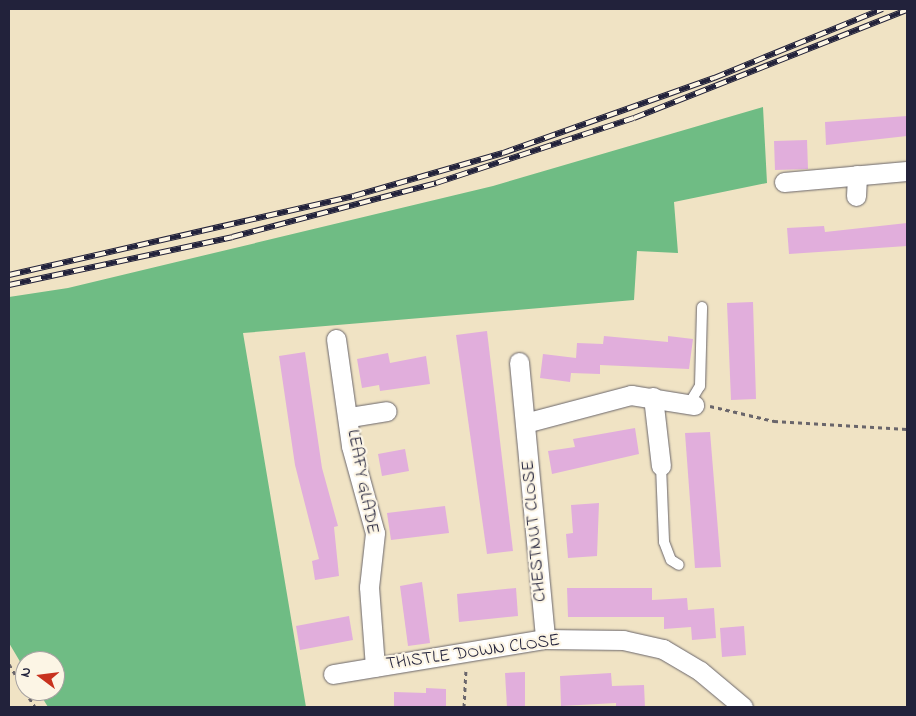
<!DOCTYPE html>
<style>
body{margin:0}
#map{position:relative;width:916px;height:716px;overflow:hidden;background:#f0e3c4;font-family:"Indie Flower",sans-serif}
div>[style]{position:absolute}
.forest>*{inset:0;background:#6fbc84}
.building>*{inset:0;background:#e1aedc}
.path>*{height:3px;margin-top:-1.5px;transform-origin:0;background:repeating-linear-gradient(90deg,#6a666b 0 4px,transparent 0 8px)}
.roads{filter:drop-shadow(0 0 1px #6a666b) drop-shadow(0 0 1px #6a666b)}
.lane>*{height:10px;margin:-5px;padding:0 5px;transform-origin:5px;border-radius:5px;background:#fff}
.street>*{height:19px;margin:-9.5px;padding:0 9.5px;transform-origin:9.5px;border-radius:9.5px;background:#fff}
.rail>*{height:5.5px;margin-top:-2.75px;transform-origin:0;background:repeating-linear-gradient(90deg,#fcf5e5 0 11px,#22223b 0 22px);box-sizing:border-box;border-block:1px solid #22223b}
span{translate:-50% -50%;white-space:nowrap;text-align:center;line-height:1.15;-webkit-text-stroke:4.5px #fcf5e5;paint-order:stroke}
.street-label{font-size:18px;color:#22223b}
.frame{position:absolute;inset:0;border:10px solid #22223b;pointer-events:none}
.north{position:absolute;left:15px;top:651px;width:50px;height:50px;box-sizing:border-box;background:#fcf5e5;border:1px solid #a5a1a1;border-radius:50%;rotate:285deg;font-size:14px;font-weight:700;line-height:20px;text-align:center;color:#22223b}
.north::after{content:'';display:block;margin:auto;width:18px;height:22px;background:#c8321e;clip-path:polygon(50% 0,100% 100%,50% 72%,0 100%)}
</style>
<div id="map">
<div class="forest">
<i style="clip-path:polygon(763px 107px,767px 183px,674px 202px,678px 253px,637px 251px,634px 300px,243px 333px,306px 707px,48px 707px,38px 691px,55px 691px,55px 661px,25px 661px,25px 670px,9px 643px,9px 297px,68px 288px,493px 186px)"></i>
</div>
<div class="building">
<i style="clip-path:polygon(907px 116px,907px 136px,826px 145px,825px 122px)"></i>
<i style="clip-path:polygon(807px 140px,808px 169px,775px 170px,774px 141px)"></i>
<i style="clip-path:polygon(907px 223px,907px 246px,789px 254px,787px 228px,824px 226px,825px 232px)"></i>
<i style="clip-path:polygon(753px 302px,756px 399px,731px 400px,727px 303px)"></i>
<i style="clip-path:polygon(487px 331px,513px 551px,487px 554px,456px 335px)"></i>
<i style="clip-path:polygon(604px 336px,668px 342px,668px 336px,693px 339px,689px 369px,600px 365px,600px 374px,571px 373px,570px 382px,540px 378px,543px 354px,576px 358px,577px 343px,603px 344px)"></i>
<i style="clip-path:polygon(305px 352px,322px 468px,338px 526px,334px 527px,339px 576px,315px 580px,312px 561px,319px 559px,295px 465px,279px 356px)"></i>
<i style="clip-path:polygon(388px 353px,390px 363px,426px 356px,430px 384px,380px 391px,379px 385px,362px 388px,357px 359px)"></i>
<i style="clip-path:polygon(635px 428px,639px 454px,552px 474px,548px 451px,575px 447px,573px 439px)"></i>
<i style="clip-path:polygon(710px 432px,721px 567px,695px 568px,685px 433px)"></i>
<i style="clip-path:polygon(405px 449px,409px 471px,382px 476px,378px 454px)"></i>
<i style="clip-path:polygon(599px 503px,597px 556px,568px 558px,566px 534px,573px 533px,571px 505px)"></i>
<i style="clip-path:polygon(445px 506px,449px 533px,391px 540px,387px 513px)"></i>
<i style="clip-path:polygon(422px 582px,430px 643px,408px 646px,400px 586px)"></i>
<i style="clip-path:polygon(516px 588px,518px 616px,459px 622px,457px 594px)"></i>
<i style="clip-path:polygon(567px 588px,652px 588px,652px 600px,687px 598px,688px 610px,714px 608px,716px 638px,692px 640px,691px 627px,664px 629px,664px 617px,568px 617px)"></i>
<i style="clip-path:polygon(349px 616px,353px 640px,300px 650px,296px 626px)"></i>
<i style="clip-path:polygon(744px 626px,746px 655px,722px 657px,720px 628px)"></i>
<i style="clip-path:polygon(525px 672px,525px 707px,507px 707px,505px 673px)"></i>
<i style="clip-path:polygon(611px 673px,612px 686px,644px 685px,645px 707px,616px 707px,616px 703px,561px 706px,560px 676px)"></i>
<i style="clip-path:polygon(426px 688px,446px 689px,446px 707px,394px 707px,394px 692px,426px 693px)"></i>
</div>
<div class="path">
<i style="left:710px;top:406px;width:66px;rotate:13.2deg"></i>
<i style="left:774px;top:421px;width:133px;rotate:3.4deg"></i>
<i style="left:9px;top:664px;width:31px;rotate:59deg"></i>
<i style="left:25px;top:691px;width:19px;rotate:58deg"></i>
<i style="left:464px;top:707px;width:36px;rotate:-87deg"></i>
</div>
<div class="roads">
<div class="lane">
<i style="left:689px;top:404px;width:21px;rotate:-59deg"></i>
<i style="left:700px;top:386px;width:79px;rotate:-88.5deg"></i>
<i style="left:661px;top:466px;width:76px;rotate:87.7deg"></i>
<i style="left:664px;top:542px;width:19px;rotate:69deg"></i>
<i style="left:671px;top:560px;width:9px;rotate:32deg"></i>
</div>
<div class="street">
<i style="left:784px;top:182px;width:123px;rotate:-5.1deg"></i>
<i style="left:856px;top:196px;width:21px;rotate:-87deg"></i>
<i style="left:336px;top:339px;width:108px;rotate:82deg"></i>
<i style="left:351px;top:446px;width:90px;rotate:74.6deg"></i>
<i style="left:375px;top:533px;width:54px;rotate:96.3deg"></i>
<i style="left:369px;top:587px;width:80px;rotate:85.7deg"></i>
<i style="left:519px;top:362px;width:278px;rotate:84.6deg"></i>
<i style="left:653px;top:397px;width:69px;rotate:83.4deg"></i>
<i style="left:350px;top:417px;width:37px;rotate:-9deg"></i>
<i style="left:525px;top:423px;width:110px;rotate:-14.8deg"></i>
<i style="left:631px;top:395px;width:64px;rotate:9deg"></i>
<i style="left:333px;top:674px;width:215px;rotate:-9.4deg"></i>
<i style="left:545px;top:639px;width:78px;rotate:0.7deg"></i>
<i style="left:623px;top:640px;width:41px;rotate:12.7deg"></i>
<i style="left:663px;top:649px;width:43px;rotate:30.7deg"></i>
<i style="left:700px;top:671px;width:56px;rotate:39.9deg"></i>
</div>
</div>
<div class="rail">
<i style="left:9px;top:275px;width:354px;rotate:-12.9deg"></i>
<i style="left:354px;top:196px;width:155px;rotate:-16.1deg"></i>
<i style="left:503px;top:153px;width:224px;rotate:-19.6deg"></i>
<i style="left:714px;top:78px;width:182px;rotate:-22.3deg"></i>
<i style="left:9px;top:285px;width:228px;rotate:-12.1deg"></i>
<i style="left:232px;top:237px;width:211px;rotate:-14.8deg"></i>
<i style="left:436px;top:183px;width:208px;rotate:-18.2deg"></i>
<i style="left:634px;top:118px;width:294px;rotate:-21.6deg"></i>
</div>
<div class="street-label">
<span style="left:362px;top:482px;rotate:79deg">LEAFY GLADE</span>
<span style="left:535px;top:531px;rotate:-95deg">CHESTNUT CLOSE</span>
<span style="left:473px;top:653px;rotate:-8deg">THISTLE DOWN CLOSE</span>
</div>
<div class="frame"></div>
<div class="north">N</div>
</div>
